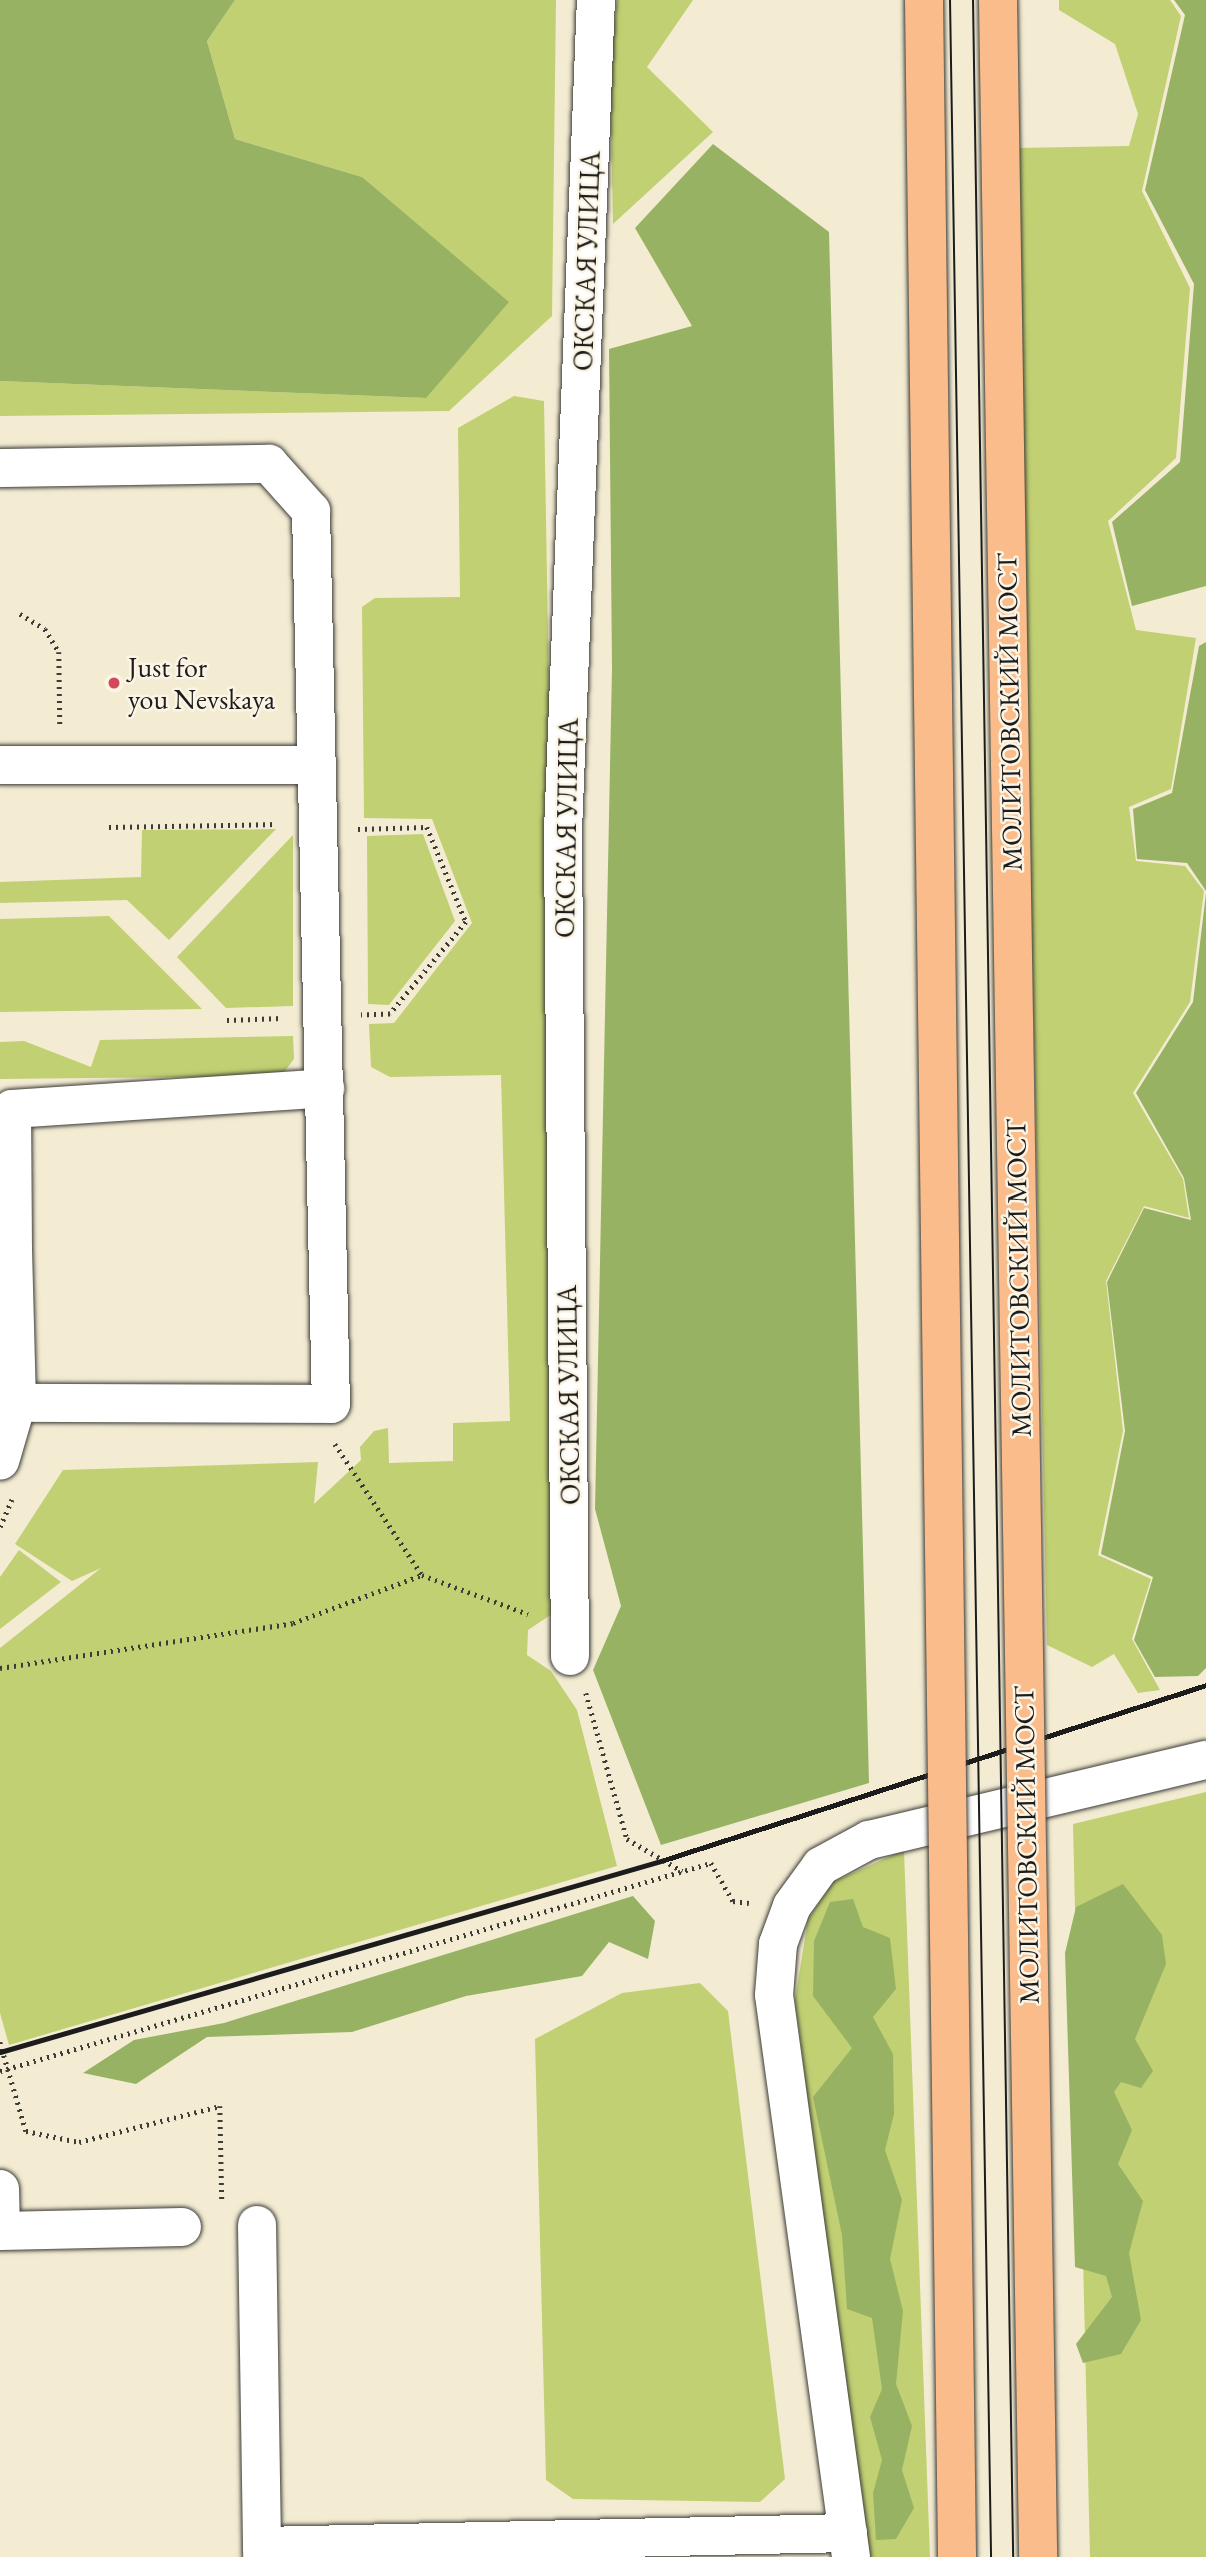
<!DOCTYPE html>
<meta charset="utf-8">
<style>
body{margin:0}
#map{position:relative;width:1206px;height:2557px;overflow:hidden;background:#f3ecd3;font-family:"EB Garamond",serif}
div>[style]{position:absolute}
.green>*{inset:0;background:#c1d072}
.forest>*{inset:0;background:#98b264}
.path>*{height:4.5px;margin-top:-2.25px;transform-origin:0;background:repeating-linear-gradient(90deg,#3c3b37 0 2px,transparent 0 7px)}
.roads{filter:drop-shadow(0 0 2px #3c3b37) drop-shadow(0 0 2px #3c3b37)}
.minor>*{height:38px;margin:-19px;padding:0 19px;transform-origin:19px;border-radius:19px;background:#fff}
.tram>*{height:2px;margin:-1px;padding:0 1px;transform-origin:1px;border-radius:1px;background:#1c1c1c}
.rail>*{height:5px;margin:-2.5px;padding:0 2.5px;transform-origin:2.5px;border-radius:2.5px;background:#1c1c1c}
.bridges{filter:drop-shadow(0 0 2px #3c3b37) drop-shadow(0 0 2px #3c3b37)}
.major-bridge>*{height:38px;margin:-19px;padding:0 19px;transform-origin:19px;border-radius:19px;background:#f9bc8a}
.dots>*{width:19px;height:19px;translate:-50% -50%;box-sizing:border-box;border:4px solid #fcf5e5;border-radius:50%}
span{translate:-50% -50%;white-space:nowrap;text-align:center;line-height:1.15;-webkit-text-stroke:5px #fcf5e5;paint-order:stroke}
.street-label{font-size:28px;color:#1c1c1c}
.poi-label{font-size:28px;color:#1c1c1c}
.left{translate:0 -50%;text-align:left}
</style>
<div id="map">
<div class="green">
<i style="clip-path:polygon(235px 0,556px 0,552px 316px,449px 411px,0 416px,0 381px,426px 398px,362px 177px,235px 139px,207px 41px)"></i>
<i style="clip-path:polygon(617px 0,693px 0,647px 67px,713px 132px,613px 224px,610px 74px)"></i>
<i style="clip-path:polygon(1059px 0,1170px 0,1181px 16px,1142px 191px,1190px 288px,1176px 458px,1108px 521px,1136px 630px,1196px 638px,1171px 789px,1129px 807px,1136px 861px,1185px 866px,1204px 891px,1190px 1002px,1133px 1093px,1183px 1179px,1189px 1218px,1144px 1206px,1106px 1281px,1123px 1431px,1098px 1555px,1151px 1579px,1132px 1639px,1160px 1690px,1138px 1693px,1114px 1654px,1092px 1667px,1047px 1645px,1015px 148px,1129px 146px,1138px 114px,1115px 44px,1059px 10px)"></i>
<i style="clip-path:polygon(514px 396px,544px 401px,552px 868px,552px 1614px,528px 1630px,527px 1655px,551px 1671px,577px 1710px,617px 1866px,9px 2045px,0 2013px,0 1648px,101px 1568px,72px 1581px,15px 1544px,63px 1470px,318px 1462px,314px 1504px,361px 1460px,360px 1447px,374px 1431px,388px 1428px,389px 1463px,453px 1461px,453px 1423px,510px 1421px,501px 1075px,390px 1077px,371px 1067px,369px 1024px,394px 1023px,472px 923px,432px 819px,364px 818px,362px 607px,375px 598px,460px 597px,458px 428px)"></i>
<i style="clip-path:polygon(276px 829px,169px 940px,127px 900px,0 903px,0 882px,141px 877px,142px 830px)"></i>
<i style="clip-path:polygon(423px 834px,455px 921px,389px 1005px,368px 1004px,367px 836px)"></i>
<i style="clip-path:polygon(293px 835px,293px 1006px,226px 1008px,177px 957px)"></i>
<i style="clip-path:polygon(109px 916px,202px 1009px,0 1012px,0 919px)"></i>
<i style="clip-path:polygon(293px 1036px,294px 1059px,285px 1071px,269px 1076px,0 1079px,0 1042px,24px 1041px,91px 1067px,100px 1040px)"></i>
<i style="clip-path:polygon(19px 1550px,61px 1582px,0 1629px,0 1577px)"></i>
<i style="clip-path:polygon(1206px 1792px,1206px 2557px,1090px 2557px,1073px 1824px)"></i>
<i style="clip-path:polygon(904px 1850px,930px 2557px,867px 2557px,795px 2000px,808px 1919px,833px 1882px)"></i>
<i style="clip-path:polygon(700px 1983px,728px 2011px,785px 2479px,760px 2502px,573px 2499px,546px 2480px,535px 2039px,622px 1993px)"></i>
</div>
<div class="forest">
<i style="clip-path:polygon(0 0,235px 0,207px 41px,235px 139px,362px 177px,509px 302px,426px 398px,0 381px)"></i>
<i style="clip-path:polygon(1174px 0,1206px 0,1206px 586px,1132px 606px,1112px 522px,1180px 462px,1194px 284px,1145px 190px,1185px 15px)"></i>
<i style="clip-path:polygon(713px 144px,829px 232px,869px 1783px,661px 1845px,593px 1670px,621px 1606px,595px 1509px,612px 668px,609px 349px,692px 326px,635px 228px)"></i>
<i style="clip-path:polygon(1206px 642px,1206px 891px,1187px 863px,1137px 859px,1133px 809px,1172px 793px,1199px 646px)"></i>
<i style="clip-path:polygon(1206px 893px,1206px 1668px,1198px 1676px,1155px 1677px,1134px 1640px,1153px 1577px,1101px 1554px,1125px 1431px,1107px 1282px,1144px 1208px,1191px 1220px,1184px 1178px,1136px 1093px,1193px 1002px)"></i>
<i style="clip-path:polygon(1123px 1884px,1162px 1935px,1166px 1964px,1135px 2039px,1153px 2071px,1141px 2088px,1121px 2082px,1114px 2092px,1132px 2130px,1118px 2164px,1143px 2201px,1129px 2253px,1141px 2320px,1121px 2354px,1083px 2363px,1076px 2344px,1112px 2297px,1106px 2276px,1075px 2267px,1065px 1953px,1076px 1907px)"></i>
<i style="clip-path:polygon(633px 1896px,655px 1921px,648px 1959px,609px 1942px,582px 1976px,466px 1996px,352px 2032px,207px 2037px,136px 2084px,83px 2073px,134px 2040px,224px 2023px)"></i>
<i style="clip-path:polygon(853px 1899px,863px 1927px,890px 1938px,896px 1989px,873px 2017px,893px 2054px,894px 2114px,885px 2150px,902px 2200px,890px 2259px,903px 2311px,896px 2384px,912px 2426px,902px 2470px,914px 2508px,896px 2539px,876px 2540px,873px 2493px,882px 2460px,870px 2417px,882px 2389px,872px 2318px,847px 2309px,842px 2235px,813px 2097px,852px 2048px,813px 1996px,814px 1941px,830px 1902px)"></i>
</div>
<div class="path">
<i style="left:20px;top:614px;width:29px;rotate:31deg"></i>
<i style="left:45px;top:629px;width:27px;rotate:59deg"></i>
<i style="left:59px;top:652px;width:74px;rotate:89.2deg"></i>
<i style="left:109px;top:827px;width:168px;rotate:-1deg"></i>
<i style="left:358px;top:829px;width:69px;rotate:-1.7deg"></i>
<i style="left:427px;top:827px;width:103px;rotate:67.7deg"></i>
<i style="left:466px;top:922px;width:119px;rotate:129.6deg"></i>
<i style="left:390px;top:1014px;width:29px;rotate:178deg"></i>
<i style="left:227px;top:1020px;width:55px;rotate:-2.1deg"></i>
<i style="left:335px;top:1444px;width:157px;rotate:56.4deg"></i>
<i style="left:422px;top:1575px;width:113px;rotate:20.2deg"></i>
<i style="left:0;top:1527px;width:30px;rotate:-67deg"></i>
<i style="left:0;top:1668px;width:296px;rotate:-8.7deg"></i>
<i style="left:293px;top:1623px;width:138px;rotate:-20.4deg"></i>
<i style="left:586px;top:1693px;width:152px;rotate:74.3deg"></i>
<i style="left:627px;top:1839px;width:64px;rotate:30.2deg"></i>
<i style="left:0;top:2042px;width:93px;rotate:73.7deg"></i>
<i style="left:26px;top:2131px;width:54px;rotate:11.7deg"></i>
<i style="left:79px;top:2142px;width:146px;rotate:-14.3deg"></i>
<i style="left:220px;top:2106px;width:95px;rotate:88.8deg"></i>
<i style="left:0;top:2071px;width:741px;rotate:-16.31deg"></i>
<i style="left:711px;top:1863px;width:44px;rotate:59.9deg"></i>
<i style="left:733px;top:1901px;width:16px;rotate:7deg"></i>
</div>
<div class="roads">
<div class="minor">
<i style="left:0;top:468px;width:269px;rotate:-0.9deg"></i>
<i style="left:269px;top:464px;width:63px;rotate:48.2deg"></i>
<i style="left:311px;top:511px;width:893px;rotate:88.72deg"></i>
<i style="left:331px;top:1404px;width:314px;rotate:-179.8deg"></i>
<i style="left:17px;top:1403px;width:60px;rotate:106.3deg"></i>
<i style="left:0;top:765px;width:317px"></i>
<i style="left:0;top:1250px;width:13px"></i>
<i style="left:13px;top:1250px;width:153px;rotate:88.5deg"></i>
<i style="left:13px;top:1250px;width:141px;rotate:-90.4deg"></i>
<i style="left:12px;top:1109px;width:314px;rotate:-3.8deg"></i>
<i style="left:570px;top:1656px;width:825px;rotate:-90.49deg"></i>
<i style="left:563px;top:831px;width:832px;rotate:-87.73deg"></i>
<i style="left:0;top:2189px;width:42px;rotate:88.6deg"></i>
<i style="left:1px;top:2231px;width:181px;rotate:-1.3deg"></i>
<i style="left:257px;top:2225px;width:332px;rotate:89.1deg"></i>
<i style="left:262px;top:2546px;width:586px;rotate:-1.27deg"></i>
<i style="left:851px;top:2557px;width:567px;rotate:-97.8deg"></i>
<i style="left:774px;top:1995px;width:51px;rotate:-85.5deg"></i>
<i style="left:778px;top:1944px;width:40px;rotate:-69.8deg"></i>
<i style="left:792px;top:1906px;width:49px;rotate:-54.1deg"></i>
<i style="left:821px;top:1866px;width:55px;rotate:-28.4deg"></i>
<i style="left:869px;top:1840px;width:346px;rotate:-13.4deg"></i>
</div>
</div>
<div class="tram">
<i style="left:950px;top:0;width:2557px;rotate:89.08deg"></i>
<i style="left:973px;top:0;width:2557px;rotate:89.1deg"></i>
</div>
<div class="rail">
<i style="left:0;top:2052px;width:691px;rotate:-16.13deg"></i>
<i style="left:664px;top:1860px;width:570px;rotate:-17.89deg"></i>
</div>
<div class="bridges">
<div class="major-bridge">
<i style="left:924px;top:0;width:2557px;rotate:89.26deg"></i>
<i style="left:998px;top:0;width:2557px;rotate:89.1deg"></i>
</div>
</div>
<div class="dots">
<i style="left:114px;top:683px;background:#d1495b"></i>
</div>
<div class="street-label">
<span style="left:586px;top:261px;rotate:-88deg">ОКСКАЯ УЛИЦА</span>
<span style="left:1009px;top:712px;rotate:-91deg">МОЛИТОВСКИЙ МОСТ</span>
<span style="left:566px;top:828px;rotate:-89deg">ОКСКАЯ УЛИЦА</span>
<span style="left:1018px;top:1278px;rotate:-91deg">МОЛИТОВСКИЙ МОСТ</span>
<span style="left:568px;top:1395px;rotate:-91deg">ОКСКАЯ УЛИЦА</span>
<span style="left:1026px;top:1845px;rotate:-91deg">МОЛИТОВСКИЙ МОСТ</span>
</div>
<div class="poi-label">
<span class="left" style="left:128px;top:683px">Just for<br>you Nevskaya</span>
</div>
</div>
